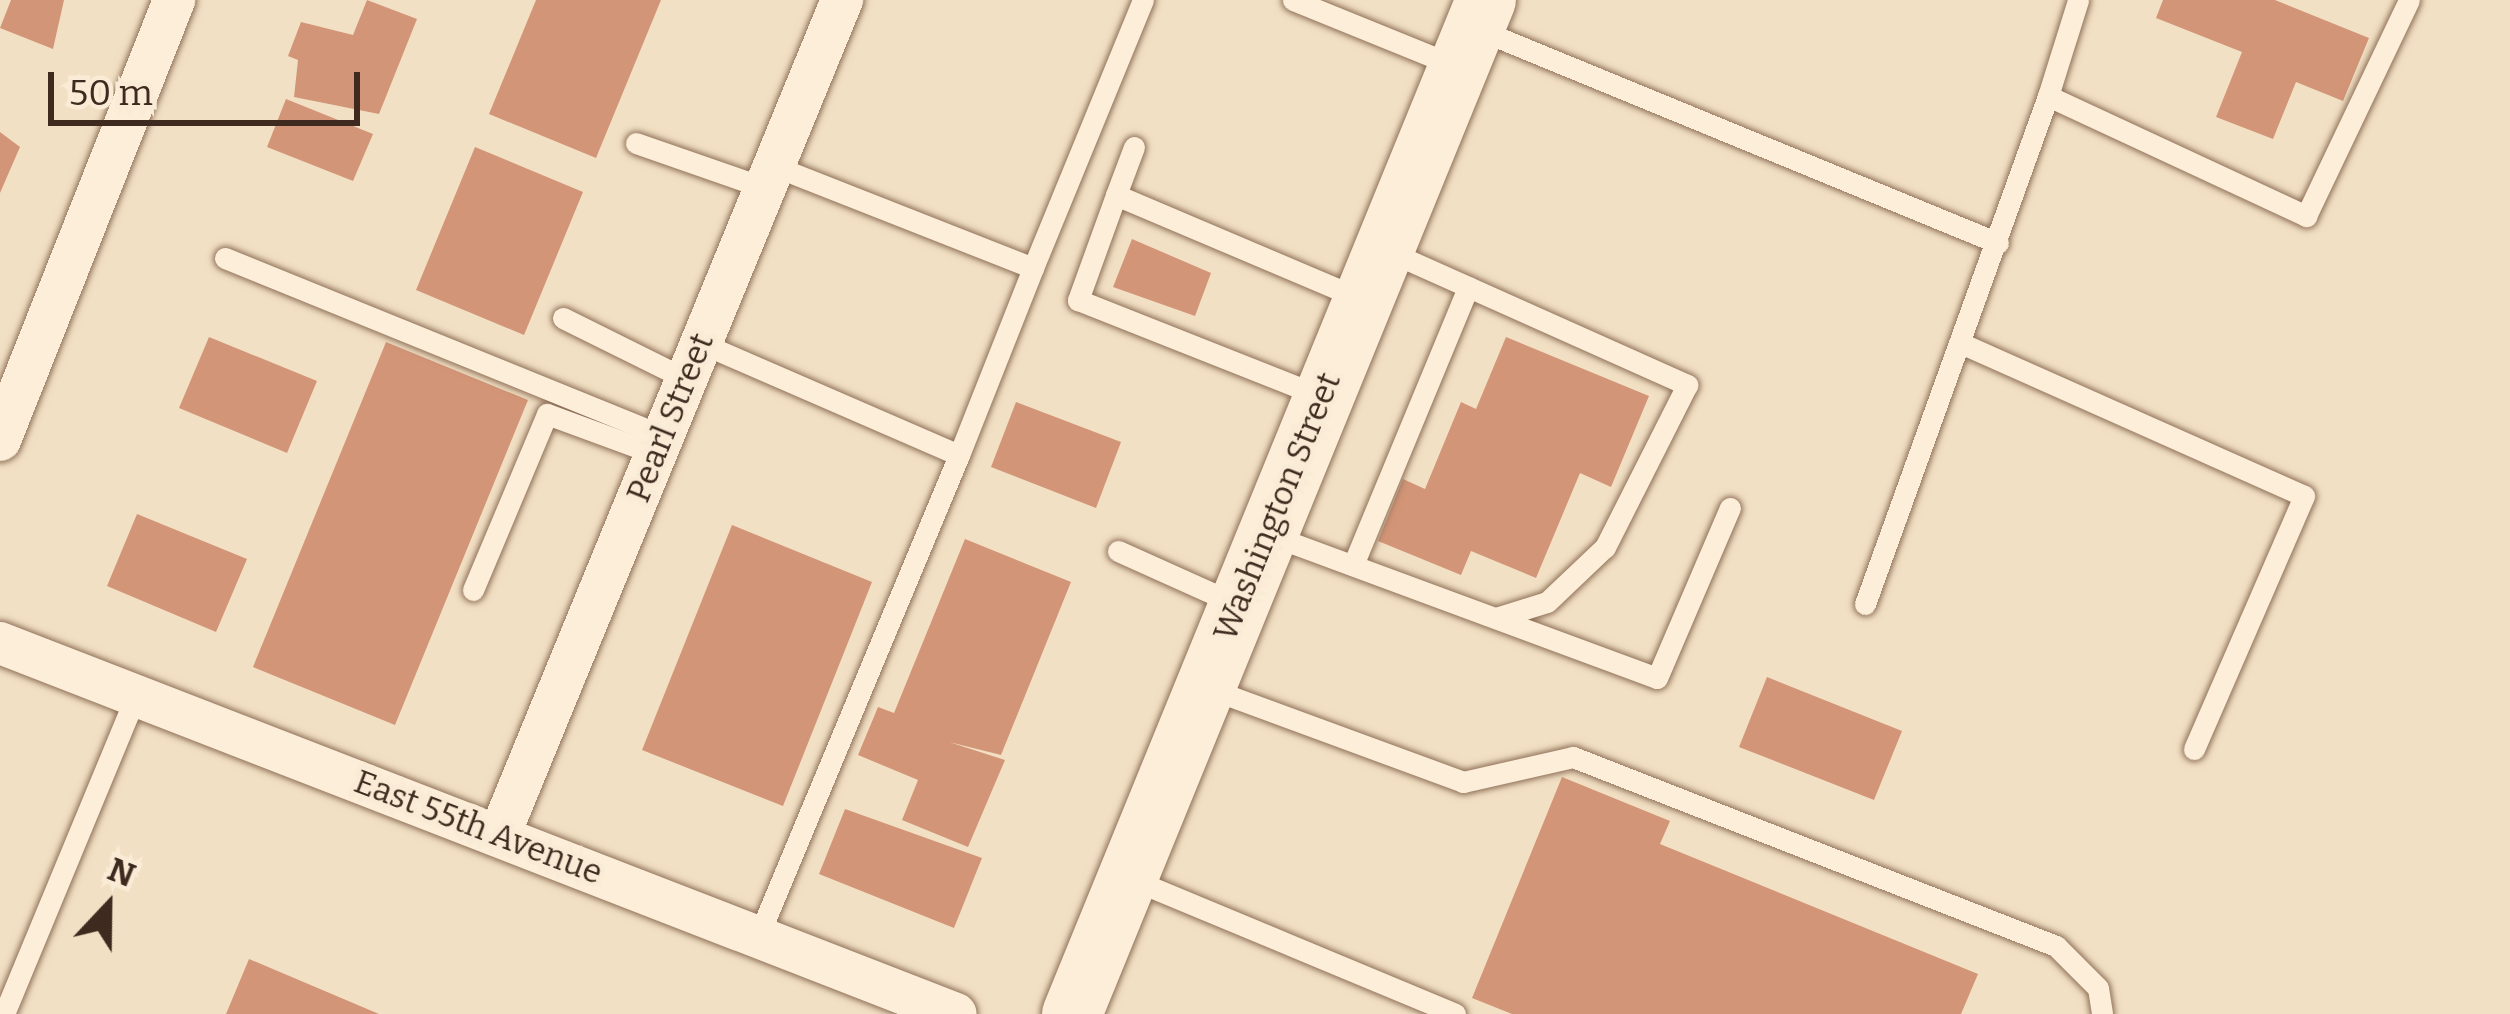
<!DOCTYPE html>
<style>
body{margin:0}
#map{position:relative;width:2510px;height:1014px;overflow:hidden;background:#f2e0c4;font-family:Bitter,serif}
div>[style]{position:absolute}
.building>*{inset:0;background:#d39577}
.roads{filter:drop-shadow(0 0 3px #8f7159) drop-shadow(0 0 3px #8f7159)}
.lane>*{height:21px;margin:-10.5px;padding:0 10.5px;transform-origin:10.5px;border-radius:10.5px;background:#fceed9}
.street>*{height:42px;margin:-21px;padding:0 21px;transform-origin:21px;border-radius:21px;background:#fceed9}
.secondary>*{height:60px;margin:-30px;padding:0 30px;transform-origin:30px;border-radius:30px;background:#fceed9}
span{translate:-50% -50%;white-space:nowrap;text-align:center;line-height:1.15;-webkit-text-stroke:9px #f9ebd5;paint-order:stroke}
.street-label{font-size:33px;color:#3e2a1e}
.north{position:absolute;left:48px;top:846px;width:120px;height:120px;-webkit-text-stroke:9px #f9ebd5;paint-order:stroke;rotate:22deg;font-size:33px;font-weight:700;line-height:48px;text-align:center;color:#3e2a1e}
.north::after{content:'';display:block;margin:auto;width:42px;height:54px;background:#3e2a1e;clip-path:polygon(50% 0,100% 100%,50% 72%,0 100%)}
.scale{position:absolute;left:48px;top:72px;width:312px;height:54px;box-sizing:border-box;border:6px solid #3e2a1e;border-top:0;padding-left:15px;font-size:36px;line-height:42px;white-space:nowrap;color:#3e2a1e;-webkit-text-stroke:9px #f9ebd5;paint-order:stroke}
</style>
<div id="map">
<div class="building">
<i style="clip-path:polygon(11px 0,64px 0,53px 49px,0 28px)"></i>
<i style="clip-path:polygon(367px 0,417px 19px,379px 114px,294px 97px,298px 60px,288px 56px,301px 22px,353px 35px)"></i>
<i style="clip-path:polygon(536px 0,661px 0,596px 158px,489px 114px)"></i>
<i style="clip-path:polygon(2163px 0,2275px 0,2369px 38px,2343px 101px,2296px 82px,2273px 139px,2216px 117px,2242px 52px,2156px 18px)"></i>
<i style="clip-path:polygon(286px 99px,373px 134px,353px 181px,267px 147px)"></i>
<i style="clip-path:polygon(0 132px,20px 147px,0 193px)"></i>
<i style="clip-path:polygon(475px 147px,583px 192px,524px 335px,416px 290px)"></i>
<i style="clip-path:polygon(1132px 239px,1211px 273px,1195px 316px,1113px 287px)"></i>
<i style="clip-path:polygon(209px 337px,317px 381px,287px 453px,179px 408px)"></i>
<i style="clip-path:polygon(1506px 337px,1649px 396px,1611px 487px,1580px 473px,1536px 578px,1471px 551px,1461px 575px,1378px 541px,1403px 479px,1425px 489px,1461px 402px,1476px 409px)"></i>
<i style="clip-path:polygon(386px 342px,528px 400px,395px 725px,253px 667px)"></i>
<i style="clip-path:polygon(1016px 402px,1121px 442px,1096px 508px,991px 467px)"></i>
<i style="clip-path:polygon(137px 514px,247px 559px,216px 632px,107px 586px)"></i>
<i style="clip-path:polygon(732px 525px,872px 582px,783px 806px,642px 750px)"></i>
<i style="clip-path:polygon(965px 539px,1071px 582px,1001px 755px,949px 742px,1005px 760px,968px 847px,902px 820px,918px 780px,858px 755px,878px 707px,894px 713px)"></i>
<i style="clip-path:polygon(1767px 677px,1902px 731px,1874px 800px,1739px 747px)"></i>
<i style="clip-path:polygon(1562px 777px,1670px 821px,1660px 844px,1978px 974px,1961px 1014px,1512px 1014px,1472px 998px)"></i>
<i style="clip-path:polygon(845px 809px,982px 858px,954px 928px,819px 874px)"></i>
<i style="clip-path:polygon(249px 959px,379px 1014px,226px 1014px)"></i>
</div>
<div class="roads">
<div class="lane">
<i style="left:1293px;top:0;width:173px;rotate:22.1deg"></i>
<i style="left:1480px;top:30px;width:560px;rotate:22.35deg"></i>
<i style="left:2048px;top:96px;width:101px;rotate:-72.6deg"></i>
<i style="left:636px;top:143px;width:137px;rotate:19.2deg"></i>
<i style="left:1134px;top:147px;width:51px;rotate:110.6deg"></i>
<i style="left:1116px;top:195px;width:266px;rotate:23deg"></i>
<i style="left:1116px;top:195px;width:112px;rotate:109.9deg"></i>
<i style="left:1078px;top:300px;width:260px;rotate:21.6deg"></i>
<i style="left:1388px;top:251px;width:328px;rotate:24.1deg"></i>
<i style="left:1687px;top:385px;width:182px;rotate:116.8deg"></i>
<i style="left:1605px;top:547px;width:80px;rotate:136.5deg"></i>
<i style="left:1547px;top:602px;width:53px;rotate:162.6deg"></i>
<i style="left:225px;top:258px;width:473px;rotate:22.1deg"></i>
<i style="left:1033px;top:268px;width:290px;rotate:-67.7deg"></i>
<i style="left:563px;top:318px;width:137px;rotate:26.4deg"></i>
<i style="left:701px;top:343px;width:281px;rotate:23.5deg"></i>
<i style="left:959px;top:455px;width:201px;rotate:-68.4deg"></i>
<i style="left:1033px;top:268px;width:278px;rotate:-158.5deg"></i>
<i style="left:1965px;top:345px;width:371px;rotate:24deg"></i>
<i style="left:2304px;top:496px;width:276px;rotate:113.5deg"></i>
<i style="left:1273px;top:536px;width:409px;rotate:20.3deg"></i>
<i style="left:1657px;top:678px;width:185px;rotate:-66.8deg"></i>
<i style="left:1118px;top:551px;width:132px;rotate:24.2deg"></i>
<i style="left:1353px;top:565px;width:301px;rotate:-67.5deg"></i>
<i style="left:473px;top:590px;width:191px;rotate:-67.2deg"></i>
<i style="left:547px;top:414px;width:116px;rotate:20.2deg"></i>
<i style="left:1865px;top:604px;width:540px;rotate:-70.19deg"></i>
<i style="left:2048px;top:96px;width:285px;rotate:24.9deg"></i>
<i style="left:2306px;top:216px;width:239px;rotate:-64.5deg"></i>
<i style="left:1208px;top:688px;width:272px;rotate:20.2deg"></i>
<i style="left:1463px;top:782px;width:113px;rotate:-12.8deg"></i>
<i style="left:1573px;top:757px;width:519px;rotate:21.37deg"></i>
<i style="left:2056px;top:946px;width:59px;rotate:45deg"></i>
<i style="left:2098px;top:988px;width:26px;rotate:81deg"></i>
<i style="left:1129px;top:878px;width:353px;rotate:22.6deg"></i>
<i style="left:758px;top:937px;width:522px;rotate:-67.36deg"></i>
<i style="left:4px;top:1014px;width:344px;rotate:-67.5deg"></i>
</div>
<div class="street">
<i style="left:0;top:440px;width:473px;rotate:-68.4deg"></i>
<i style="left:0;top:643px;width:1025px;rotate:21.21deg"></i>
<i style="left:499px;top:836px;width:904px;rotate:-67.69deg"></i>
</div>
<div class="secondary">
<i style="left:1072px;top:1014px;width:1095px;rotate:-67.79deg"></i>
</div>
</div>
<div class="street-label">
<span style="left:671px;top:418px;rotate:-68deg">Pearl Street</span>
<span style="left:1278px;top:507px;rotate:-68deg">Washington Street</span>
<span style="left:478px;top:828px;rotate:21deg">East 55th Avenue</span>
</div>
<div class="north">N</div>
<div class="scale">50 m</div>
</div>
